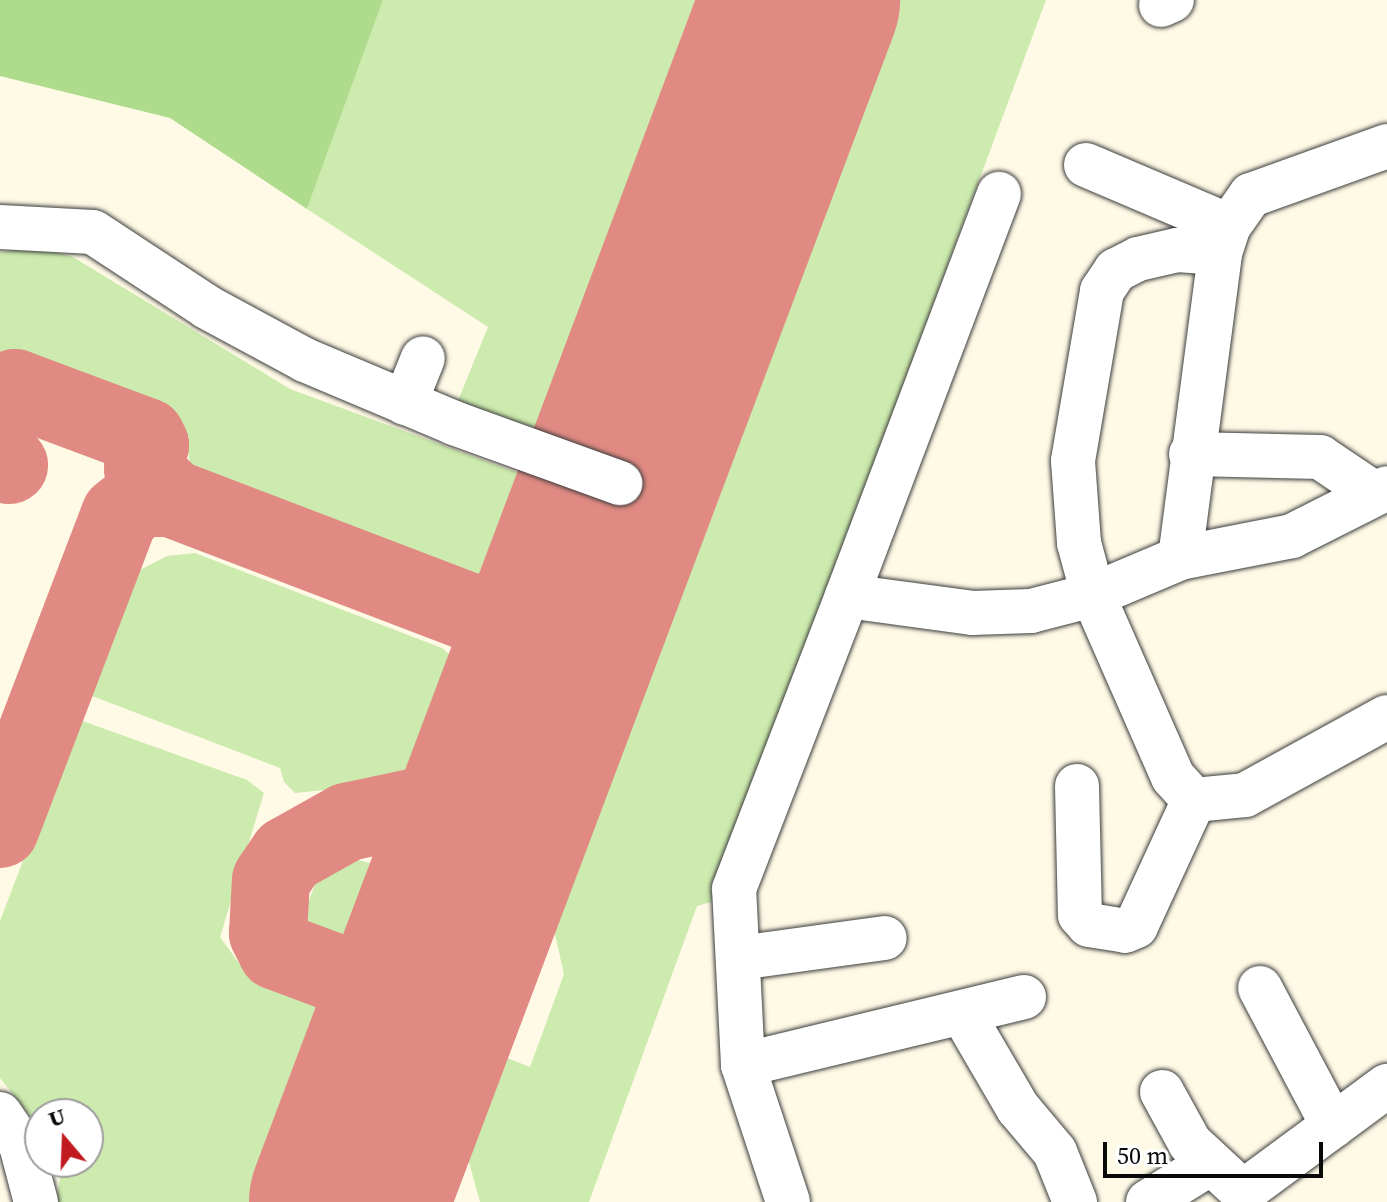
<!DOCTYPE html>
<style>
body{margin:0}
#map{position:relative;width:1387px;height:1202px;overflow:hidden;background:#fffae6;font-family:"Source Serif 4",serif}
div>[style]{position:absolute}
.green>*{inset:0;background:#cdebae}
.forest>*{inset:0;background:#afdc8c}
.taxiway>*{height:78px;margin:-39px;padding:0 39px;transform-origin:39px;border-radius:39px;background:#e08a83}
.runway>*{height:198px;margin:-99px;padding:0 99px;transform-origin:99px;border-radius:99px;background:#e08a83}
.roads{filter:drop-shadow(0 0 2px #3c3c3c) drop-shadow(0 0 2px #3c3c3c)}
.minor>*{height:44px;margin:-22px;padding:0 22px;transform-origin:22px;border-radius:22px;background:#fff}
span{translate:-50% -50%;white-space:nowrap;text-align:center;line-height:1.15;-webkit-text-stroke:8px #fff;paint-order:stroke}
.north{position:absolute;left:24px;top:1098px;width:80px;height:80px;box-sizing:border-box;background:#fff;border:2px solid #9d9d9d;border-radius:50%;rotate:341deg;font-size:22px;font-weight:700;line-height:32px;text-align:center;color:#090909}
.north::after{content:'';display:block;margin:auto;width:28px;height:36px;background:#c11a20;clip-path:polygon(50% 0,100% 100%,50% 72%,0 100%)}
.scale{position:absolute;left:1103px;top:1142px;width:220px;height:36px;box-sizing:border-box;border:4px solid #090909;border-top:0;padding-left:10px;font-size:24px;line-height:28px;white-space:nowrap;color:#090909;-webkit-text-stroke:6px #fff;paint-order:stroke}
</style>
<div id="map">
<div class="green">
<i style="clip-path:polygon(383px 0,745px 0,587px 423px,567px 437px,550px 440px,455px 408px,488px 327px,307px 209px)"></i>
<i style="clip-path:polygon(855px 0,1046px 0,711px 902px,697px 906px,589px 1202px,480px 1202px,446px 1080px,464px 1041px,530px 1067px,564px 974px,536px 851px)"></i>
<i style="clip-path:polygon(38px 247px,73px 257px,290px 389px,540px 481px,554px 514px,533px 571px,512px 586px,465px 593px,225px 500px,205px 486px,190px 462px,184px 436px,0 367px,0 252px)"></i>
<i style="clip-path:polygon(195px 553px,442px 648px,463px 666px,475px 690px,480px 714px,462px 760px,384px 784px,295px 793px,284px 782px,280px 768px,87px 694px,132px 574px,167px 556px)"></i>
<i style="clip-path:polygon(77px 719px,247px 780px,264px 793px,220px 937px,247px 974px,364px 1022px,296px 1202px,56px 1202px,60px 1178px,53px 1162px,88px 1162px,88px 1114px,40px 1114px,40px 1128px,0 1078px,0 921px)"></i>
<i style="clip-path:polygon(358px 860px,381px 866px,394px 881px,396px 897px,376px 948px,364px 950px,323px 942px,308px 929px,303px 916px,316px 882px,333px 868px)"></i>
</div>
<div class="forest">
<i style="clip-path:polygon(0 0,383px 0,307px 209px,170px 118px,0 76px)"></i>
</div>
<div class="taxiway">
<i style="left:0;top:393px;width:16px;rotate:-18deg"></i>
<i style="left:15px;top:388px;width:140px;rotate:20.5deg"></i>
<i style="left:146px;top:437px;width:9px;rotate:63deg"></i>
<i style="left:150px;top:445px;width:25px;rotate:106deg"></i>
<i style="left:143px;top:469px;width:40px;rotate:46deg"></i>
<i style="left:0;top:461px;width:10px;rotate:24deg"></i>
<i style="left:535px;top:708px;width:28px;rotate:-88deg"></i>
<i style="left:536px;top:680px;width:22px;rotate:-103deg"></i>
<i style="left:531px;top:659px;width:37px;rotate:-123deg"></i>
<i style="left:511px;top:628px;width:26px;rotate:-13deg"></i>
<i style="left:536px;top:622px;width:48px;rotate:-31.4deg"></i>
<i style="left:0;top:829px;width:336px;rotate:-69.1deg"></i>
<i style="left:120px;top:515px;width:27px;rotate:-39deg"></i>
<i style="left:141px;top:498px;width:30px"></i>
<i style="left:171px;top:498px;width:364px;rotate:20.9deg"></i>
<i style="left:424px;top:1006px;width:157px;rotate:-159.5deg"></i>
<i style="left:277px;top:951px;width:20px;rotate:-117deg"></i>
<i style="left:268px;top:933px;width:53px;rotate:-86.8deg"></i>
<i style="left:271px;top:880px;width:30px;rotate:-56deg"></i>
<i style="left:288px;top:855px;width:68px;rotate:-29.2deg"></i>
<i style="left:347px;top:822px;width:162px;rotate:-12.1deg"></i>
</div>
<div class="runway">
<i style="left:348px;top:1202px;width:1285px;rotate:-69.35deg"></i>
</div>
<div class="roads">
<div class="minor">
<i style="left:1161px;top:5px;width:12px;rotate:-24deg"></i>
<i style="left:1086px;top:165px;width:155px;rotate:23.1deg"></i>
<i style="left:0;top:227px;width:93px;rotate:3.1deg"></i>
<i style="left:93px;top:232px;width:136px;rotate:33.3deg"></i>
<i style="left:207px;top:307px;width:111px;rotate:28.4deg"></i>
<i style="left:305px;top:360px;width:162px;rotate:22.9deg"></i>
<i style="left:454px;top:423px;width:177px;rotate:19.9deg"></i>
<i style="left:1220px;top:253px;width:43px;rotate:-176deg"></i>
<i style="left:1177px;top:250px;width:40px;rotate:167deg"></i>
<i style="left:1138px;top:259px;width:25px;rotate:153deg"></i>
<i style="left:1116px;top:270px;width:25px;rotate:124deg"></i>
<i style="left:1102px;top:291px;width:172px;rotate:99.7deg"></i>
<i style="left:1073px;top:461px;width:82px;rotate:85.8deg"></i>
<i style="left:1079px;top:543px;width:54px;rotate:74.9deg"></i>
<i style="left:1093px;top:595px;width:199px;rotate:66.3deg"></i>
<i style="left:1173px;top:777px;width:31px;rotate:48deg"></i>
<i style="left:1194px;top:800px;width:51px;rotate:-5.6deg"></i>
<i style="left:1245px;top:795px;width:162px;rotate:-28.8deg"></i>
<i style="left:405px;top:403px;width:48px;rotate:-68.2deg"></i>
<i style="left:1191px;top:454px;width:129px;rotate:1.3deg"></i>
<i style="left:1320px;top:457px;width:63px;rotate:33.9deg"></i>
<i style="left:1180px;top:558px;width:308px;rotate:-82.5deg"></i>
<i style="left:1220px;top:253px;width:28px;rotate:-72deg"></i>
<i style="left:1229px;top:226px;width:38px;rotate:-55deg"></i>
<i style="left:1251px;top:195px;width:145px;rotate:-19.8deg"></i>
<i style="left:847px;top:596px;width:430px;rotate:-69.3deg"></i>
<i style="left:1077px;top:786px;width:129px;rotate:88.7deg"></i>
<i style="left:1080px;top:915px;width:13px;rotate:48deg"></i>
<i style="left:1089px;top:925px;width:36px;rotate:9deg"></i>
<i style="left:1125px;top:931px;width:12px;rotate:-24deg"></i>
<i style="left:1136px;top:926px;width:139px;rotate:-65.3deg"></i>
<i style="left:739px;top:958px;width:147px;rotate:-7.8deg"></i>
<i style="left:1260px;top:988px;width:156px;rotate:62.1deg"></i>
<i style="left:1024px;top:997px;width:289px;rotate:166.4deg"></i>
<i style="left:743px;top:1065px;width:176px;rotate:-92.9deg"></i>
<i style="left:734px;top:889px;width:314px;rotate:-68.9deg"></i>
<i style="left:847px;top:596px;width:126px;rotate:7.7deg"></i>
<i style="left:972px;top:613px;width:59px;rotate:-1.9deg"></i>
<i style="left:1031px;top:611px;width:64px;rotate:-14.5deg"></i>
<i style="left:1093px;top:595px;width:95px;rotate:-23deg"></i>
<i style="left:1180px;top:558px;width:114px;rotate:-11.1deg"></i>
<i style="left:1292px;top:536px;width:106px;rotate:-26.8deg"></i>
<i style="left:963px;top:1014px;width:109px;rotate:59.7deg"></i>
<i style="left:1018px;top:1108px;width:57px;rotate:49.9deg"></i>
<i style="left:1055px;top:1152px;width:54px;rotate:68.2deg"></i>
<i style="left:743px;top:1065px;width:144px;rotate:71.8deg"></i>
<i style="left:1162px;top:1092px;width:58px;rotate:61.2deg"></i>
<i style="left:1190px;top:1143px;width:72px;rotate:42.8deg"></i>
<i style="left:1243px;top:1192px;width:179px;rotate:-36.4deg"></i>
<i style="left:0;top:1114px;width:37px;rotate:56deg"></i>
<i style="left:21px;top:1145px;width:59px;rotate:75.3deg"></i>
<i style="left:1148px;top:1202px;width:72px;rotate:-31.9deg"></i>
</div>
</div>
<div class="north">U</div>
<div class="scale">50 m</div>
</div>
